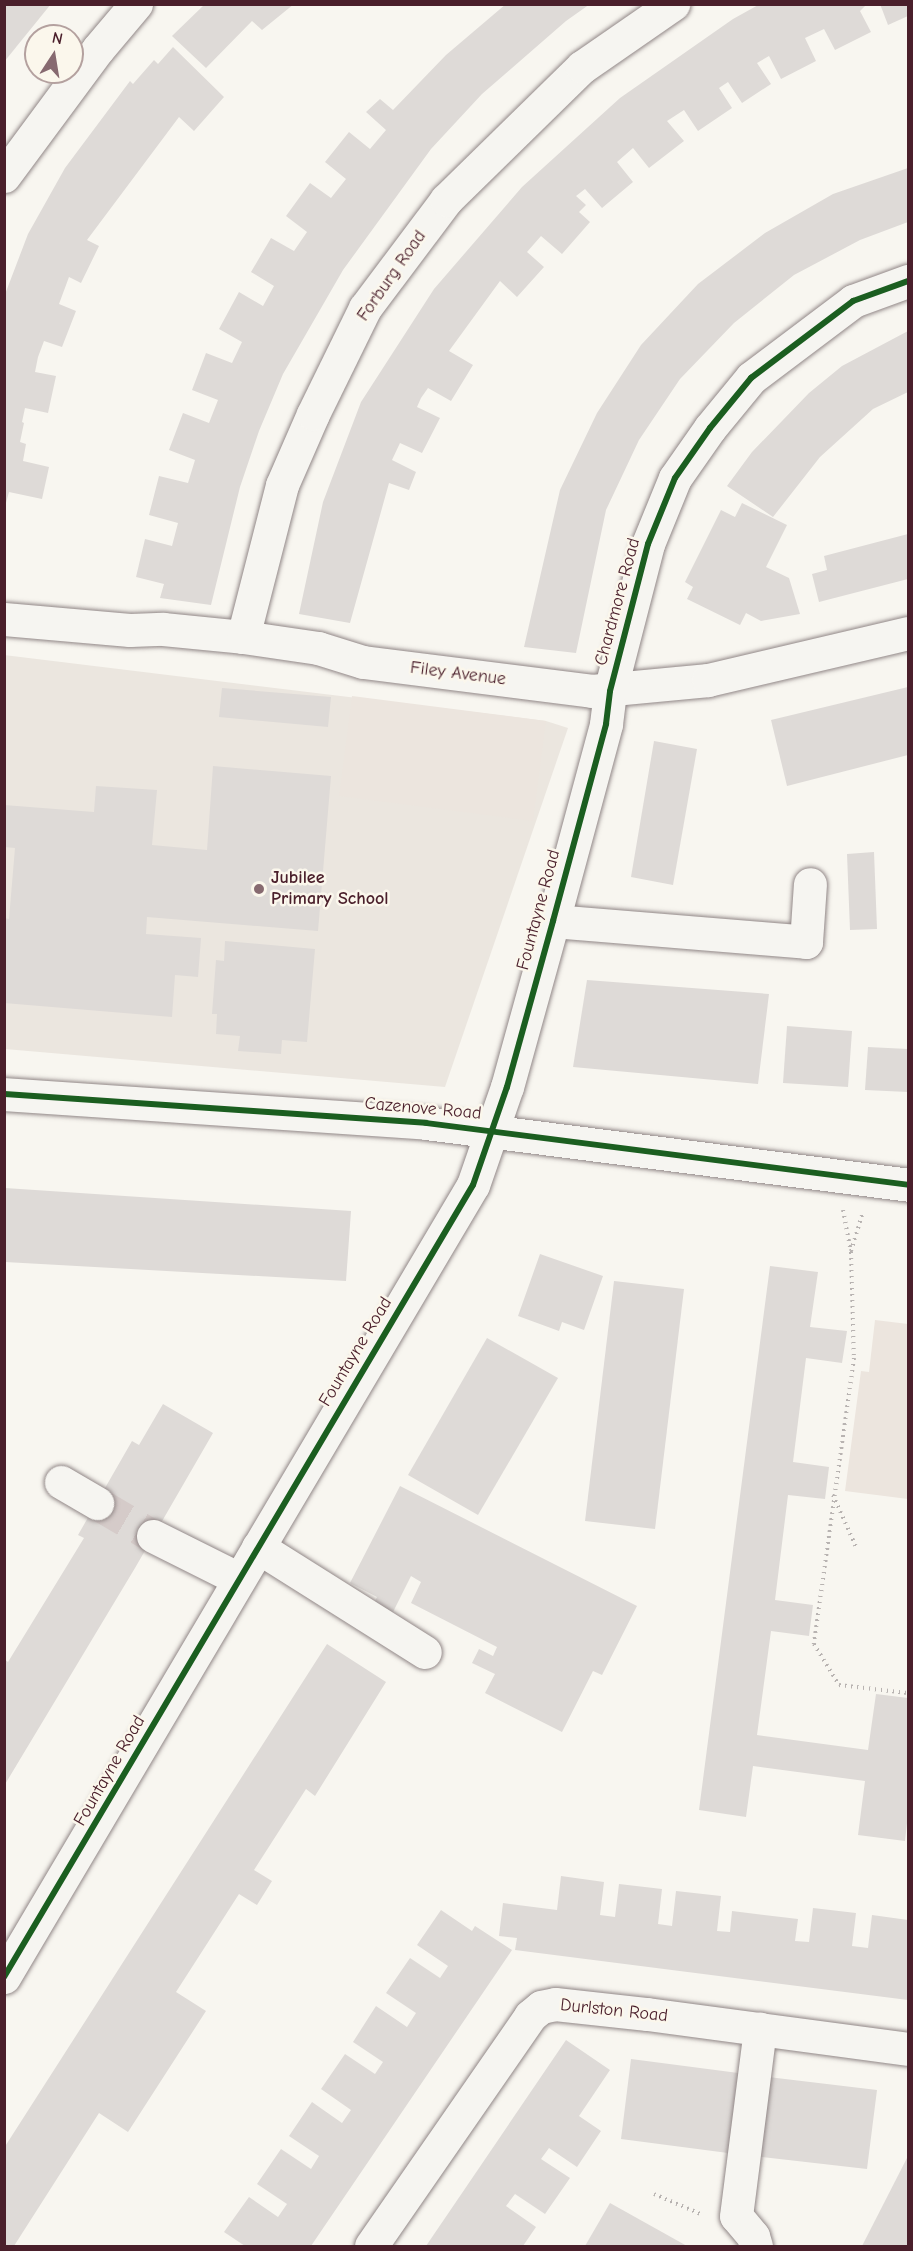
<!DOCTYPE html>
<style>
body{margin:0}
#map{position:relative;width:913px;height:2251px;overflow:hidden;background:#f8f6f0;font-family:"Comic Neue",sans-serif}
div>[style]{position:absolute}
.built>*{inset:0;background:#ebe6df}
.green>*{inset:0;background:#ece5de}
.building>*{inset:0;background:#dedad7}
.minor-tunnel>*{height:33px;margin-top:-16.5px;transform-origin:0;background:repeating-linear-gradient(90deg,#d5cbc9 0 33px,transparent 0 49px)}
.path>*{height:4px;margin-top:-2px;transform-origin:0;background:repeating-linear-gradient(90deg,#b8b3b1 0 1.5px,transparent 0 6px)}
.roads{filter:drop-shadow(0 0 2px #918787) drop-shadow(0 0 2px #918787)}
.minor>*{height:33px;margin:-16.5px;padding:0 16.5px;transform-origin:16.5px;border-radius:16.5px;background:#f6f5f1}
.cycleway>*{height:6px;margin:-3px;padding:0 3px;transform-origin:3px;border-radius:3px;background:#1b5e20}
.dots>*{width:16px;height:16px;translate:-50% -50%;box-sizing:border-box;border:3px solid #fbf7ec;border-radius:50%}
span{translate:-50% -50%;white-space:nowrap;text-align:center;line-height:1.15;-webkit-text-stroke:5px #fbf7ec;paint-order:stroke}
.street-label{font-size:18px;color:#4a1f2b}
.poi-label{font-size:18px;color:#4a1f2b;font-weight:700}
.left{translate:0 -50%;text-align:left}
.frame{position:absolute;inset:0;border:6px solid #4a1f2b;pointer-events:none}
.north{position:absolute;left:24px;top:24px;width:60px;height:60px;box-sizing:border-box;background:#fbf7ec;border:2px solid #b4a19f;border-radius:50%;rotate:12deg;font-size:16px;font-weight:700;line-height:24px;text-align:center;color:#4a1f2b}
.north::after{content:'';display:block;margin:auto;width:21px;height:27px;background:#876a70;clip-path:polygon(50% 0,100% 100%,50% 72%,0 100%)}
</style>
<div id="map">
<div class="built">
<i style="clip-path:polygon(4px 655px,546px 721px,568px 728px,445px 1087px,5px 1049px)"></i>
</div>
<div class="green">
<i style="clip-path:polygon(352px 696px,546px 721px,533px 821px,339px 796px)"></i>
<i style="clip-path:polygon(875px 1320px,908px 1324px,908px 1499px,845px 1491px,861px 1371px,869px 1372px)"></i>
</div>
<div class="building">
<i style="clip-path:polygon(4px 4px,51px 4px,4px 62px)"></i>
<i style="clip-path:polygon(205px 4px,294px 4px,262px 30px,252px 21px,206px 68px,172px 36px)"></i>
<i style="clip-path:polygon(506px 4px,590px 4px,566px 21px,482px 94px,431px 149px,343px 270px,283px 374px,259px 431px,240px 487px,211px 605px,160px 598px,164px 584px,136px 577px,145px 539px,172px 546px,178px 523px,149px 515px,159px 476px,188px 483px,195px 460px,169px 450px,183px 413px,209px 423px,218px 400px,192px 390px,206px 353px,232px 363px,242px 342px,219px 329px,239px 292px,263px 306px,274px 286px,251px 272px,271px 238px,294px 251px,307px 232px,286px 216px,310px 183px,331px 198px,346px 179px,325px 162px,349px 132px,370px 149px,386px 130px,366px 112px,380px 99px,393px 110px,446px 55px)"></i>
<i style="clip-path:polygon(760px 4px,867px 4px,860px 11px,871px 32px,835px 50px,824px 29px,805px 38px,816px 61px,781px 79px,769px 56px,757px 63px,771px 84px,742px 103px,728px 82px,719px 88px,732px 108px,698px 131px,684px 110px,667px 121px,684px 141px,649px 168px,633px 148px,617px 162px,633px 182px,602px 208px,585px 189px,576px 196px,586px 205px,579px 212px,590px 222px,562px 254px,541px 236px,527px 252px,544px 267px,517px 297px,500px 281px,449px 351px,473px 365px,451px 401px,428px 388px,421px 398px,417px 407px,440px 418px,422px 453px,400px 443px,392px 460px,416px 472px,409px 490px,389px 483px,350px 623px,299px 614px,323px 502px,361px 402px,434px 289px,522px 187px,620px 98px,733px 19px)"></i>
<i style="clip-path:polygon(880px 4px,908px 4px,908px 16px,888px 25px)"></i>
<i style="clip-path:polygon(173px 47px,224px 97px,194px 131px,179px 117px,87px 240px,99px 246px,81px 283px,69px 277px,59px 304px,76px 311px,62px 347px,44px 341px,38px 357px,35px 372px,56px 376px,48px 413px,25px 408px,22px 422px,24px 423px,20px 442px,26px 444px,23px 461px,49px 467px,42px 499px,9px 492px,4px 510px,4px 297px,28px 234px,65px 168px,130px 81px,133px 84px,154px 60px,158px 64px)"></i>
<i style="clip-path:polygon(908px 168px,908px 222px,860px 240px,794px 275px,734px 323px,680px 379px,639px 440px,606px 510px,576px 653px,524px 647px,560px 490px,597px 413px,641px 345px,698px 284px,765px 233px,833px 194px)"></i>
<i style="clip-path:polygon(908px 331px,908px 392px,873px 409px,820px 457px,773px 517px,727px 486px,752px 452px,809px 393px,842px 366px)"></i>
<i style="clip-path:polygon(742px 503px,787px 525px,766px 567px,789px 578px,800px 614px,761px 621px,746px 613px,740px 625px,687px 599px,693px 587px,685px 582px,721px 510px,735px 517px)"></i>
<i style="clip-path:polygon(908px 534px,908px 579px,819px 602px,812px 574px,827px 570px,824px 556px)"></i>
<i style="clip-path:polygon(908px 687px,908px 755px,787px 786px,771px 720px)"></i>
<i style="clip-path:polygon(222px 688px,331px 697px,328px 727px,219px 717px)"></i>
<i style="clip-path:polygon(654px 741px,697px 749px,673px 885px,631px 877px)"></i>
<i style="clip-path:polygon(213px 766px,331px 776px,318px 931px,147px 917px,146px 934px,201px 938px,198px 977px,175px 975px,172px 1017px,4px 1003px,4px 918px,9px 919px,15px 848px,4px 847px,4px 805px,94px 812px,96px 786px,157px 790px,152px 845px,207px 850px)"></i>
<i style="clip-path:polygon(874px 852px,877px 929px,850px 930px,847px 854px)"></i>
<i style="clip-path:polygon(225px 941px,315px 949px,307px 1042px,282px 1040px,281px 1054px,238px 1051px,240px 1036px,216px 1034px,217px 1014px,212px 1014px,216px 960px,224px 961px)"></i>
<i style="clip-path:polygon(587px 980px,769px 994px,758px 1084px,573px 1067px)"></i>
<i style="clip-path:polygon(787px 1026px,852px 1031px,848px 1087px,783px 1083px)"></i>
<i style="clip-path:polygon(868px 1047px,908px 1049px,908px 1092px,865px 1090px)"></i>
<i style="clip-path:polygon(5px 1188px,351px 1211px,346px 1281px,5px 1262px)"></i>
<i style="clip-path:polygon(540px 1254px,603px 1276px,584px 1330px,562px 1322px,559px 1331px,518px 1316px)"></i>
<i style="clip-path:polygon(770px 1266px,818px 1272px,810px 1327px,847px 1331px,842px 1363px,806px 1358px,793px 1462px,829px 1467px,825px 1499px,788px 1495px,775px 1600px,813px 1605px,809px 1636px,771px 1631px,757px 1735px,868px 1750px,876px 1694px,908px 1698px,908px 1814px,905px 1841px,858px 1835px,865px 1781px,753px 1766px,746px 1817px,699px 1810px)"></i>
<i style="clip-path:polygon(614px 1281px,684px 1289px,655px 1529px,585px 1521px)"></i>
<i style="clip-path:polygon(487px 1338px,558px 1378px,478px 1515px,408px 1475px)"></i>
<i style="clip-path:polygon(163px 1404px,213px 1433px,135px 1568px,4px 1786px,4px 1659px,8px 1662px,84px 1538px,78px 1535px,132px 1441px,139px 1445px)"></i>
<i style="clip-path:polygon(400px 1486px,637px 1606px,602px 1675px,593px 1671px,562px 1732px,485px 1693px,495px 1674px,472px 1663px,479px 1649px,493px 1656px,497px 1647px,411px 1603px,421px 1582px,411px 1576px,393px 1612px,374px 1603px,377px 1597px,350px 1583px)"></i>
<i style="clip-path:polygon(327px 1644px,386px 1682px,315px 1796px,306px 1789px,254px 1870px,272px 1881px,257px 1905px,239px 1894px,176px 1992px,206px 2011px,128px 2132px,99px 2113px,14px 2246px,4px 2246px,4px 2148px)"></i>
<i style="clip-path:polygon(561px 1876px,604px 1882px,600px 1915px,615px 1917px,619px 1884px,662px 1889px,658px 1924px,672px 1926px,676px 1891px,721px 1896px,717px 1931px,730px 1932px,732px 1911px,798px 1919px,795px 1941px,809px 1942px,813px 1908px,856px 1913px,852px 1946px,868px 1948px,872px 1915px,908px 1920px,908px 2000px,515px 1950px,517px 1938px,499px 1936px,503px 1903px,557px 1910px)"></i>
<i style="clip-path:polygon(441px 1910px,472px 1931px,475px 1926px,512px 1950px,311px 2246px,245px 2246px,224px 2232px,249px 2197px,278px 2217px,287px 2204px,257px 2184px,281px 2149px,311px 2169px,319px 2156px,289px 2136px,312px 2102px,342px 2123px,351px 2110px,321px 2089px,345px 2054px,375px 2074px,383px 2062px,353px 2042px,376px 2006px,407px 2027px,416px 2013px,386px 1993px,410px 1958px,440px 1978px,448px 1966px,417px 1945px)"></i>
<i style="clip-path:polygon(566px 2040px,610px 2070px,579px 2116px,601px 2131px,577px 2167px,549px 2148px,541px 2159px,570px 2178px,545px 2214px,515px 2194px,506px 2206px,536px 2227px,523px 2246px,426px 2246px)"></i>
<i style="clip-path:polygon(631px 2059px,746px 2074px,728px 2153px,621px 2139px)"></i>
<i style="clip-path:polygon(760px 2076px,877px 2090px,867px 2169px,761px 2157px,766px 2114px,756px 2113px)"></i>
<i style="clip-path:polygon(908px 2156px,908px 2246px,862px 2246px)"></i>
<i style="clip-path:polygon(610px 2203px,687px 2246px,585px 2246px)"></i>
</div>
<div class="minor-tunnel">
<i style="left:97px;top:1503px;width:65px;rotate:30.5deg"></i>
</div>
<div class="path">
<i style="left:843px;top:1210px;width:43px;rotate:79.2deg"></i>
<i style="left:851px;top:1252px;width:106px;rotate:88.4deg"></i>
<i style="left:854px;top:1358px;width:289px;rotate:98deg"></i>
<i style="left:814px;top:1644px;width:48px;rotate:58.6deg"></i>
<i style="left:839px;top:1685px;width:69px;rotate:6.6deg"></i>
<i style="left:851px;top:1251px;width:41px;rotate:-72.9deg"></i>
<i style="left:833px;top:1495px;width:57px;rotate:66.1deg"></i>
<i style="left:654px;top:2194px;width:53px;rotate:23.2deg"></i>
</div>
<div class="roads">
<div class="minor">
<i style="left:4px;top:176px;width:158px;rotate:-53.5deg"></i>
<i style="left:98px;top:49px;width:59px;rotate:-49.8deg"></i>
<i style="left:4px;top:619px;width:126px;rotate:5deg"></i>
<i style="left:130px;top:630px;width:33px;rotate:-2deg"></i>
<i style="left:163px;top:629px;width:80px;rotate:5.7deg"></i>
<i style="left:243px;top:637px;width:76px;rotate:8.3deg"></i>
<i style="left:318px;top:648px;width:47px;rotate:17.3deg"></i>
<i style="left:363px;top:662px;width:231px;rotate:7.2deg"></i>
<i style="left:592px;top:691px;width:117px;rotate:-5.4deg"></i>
<i style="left:708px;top:680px;width:205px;rotate:-13.2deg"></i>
<i style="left:243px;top:637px;width:157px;rotate:-75.6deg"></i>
<i style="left:282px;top:485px;width:77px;rotate:-66.4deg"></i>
<i style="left:313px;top:414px;width:118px;rotate:-63.9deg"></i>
<i style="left:365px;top:308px;width:135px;rotate:-53.1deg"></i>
<i style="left:446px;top:200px;width:190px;rotate:-44.4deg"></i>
<i style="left:582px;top:67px;width:111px;rotate:-34.7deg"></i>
<i style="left:553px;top:921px;width:254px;rotate:4.7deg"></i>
<i style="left:806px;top:942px;width:58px;rotate:-86.1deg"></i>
<i style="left:4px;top:1094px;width:423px;rotate:3.9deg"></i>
<i style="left:426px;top:1123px;width:486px;rotate:7.3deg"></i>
<i style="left:61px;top:1482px;width:42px;rotate:30.3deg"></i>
<i style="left:153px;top:1536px;width:96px;rotate:26.6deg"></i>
<i style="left:258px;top:1547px;width:197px;rotate:32.2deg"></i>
<i style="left:4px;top:1977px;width:920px;rotate:-59.37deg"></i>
<i style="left:473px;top:1185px;width:104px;rotate:-70.9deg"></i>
<i style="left:507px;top:1087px;width:172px;rotate:-74.5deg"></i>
<i style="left:553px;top:921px;width:204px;rotate:-74.9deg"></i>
<i style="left:606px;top:724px;width:33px;rotate:-83deg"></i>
<i style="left:610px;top:691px;width:152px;rotate:-75.5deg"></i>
<i style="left:648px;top:544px;width:71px;rotate:-67.8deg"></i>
<i style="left:675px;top:478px;width:61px;rotate:-55deg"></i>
<i style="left:710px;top:428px;width:65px;rotate:-50.6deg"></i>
<i style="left:751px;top:378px;width:128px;rotate:-37deg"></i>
<i style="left:853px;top:301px;width:59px;rotate:-20deg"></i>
<i style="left:371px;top:2246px;width:280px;rotate:-55.3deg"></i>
<i style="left:530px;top:2016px;width:14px;rotate:-39deg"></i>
<i style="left:541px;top:2007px;width:14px;rotate:-12deg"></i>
<i style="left:555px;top:2004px;width:93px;rotate:6.2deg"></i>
<i style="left:647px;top:2014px;width:263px;rotate:7.6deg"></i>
<i style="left:756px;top:2246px;width:10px;rotate:-107deg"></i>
<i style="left:753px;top:2236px;width:26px;rotate:-130deg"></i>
<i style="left:736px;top:2216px;width:189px;rotate:-82.7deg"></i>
</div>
</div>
<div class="cycleway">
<i style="left:4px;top:1094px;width:423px;rotate:3.9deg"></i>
<i style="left:426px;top:1123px;width:486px;rotate:7.3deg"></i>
<i style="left:4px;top:1977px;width:920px;rotate:-59.37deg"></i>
<i style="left:473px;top:1185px;width:104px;rotate:-70.9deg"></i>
<i style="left:507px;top:1087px;width:172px;rotate:-74.5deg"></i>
<i style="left:553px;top:921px;width:204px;rotate:-74.9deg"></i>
<i style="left:606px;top:724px;width:33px;rotate:-83deg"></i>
<i style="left:610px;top:691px;width:152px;rotate:-75.5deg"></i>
<i style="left:648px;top:544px;width:71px;rotate:-67.8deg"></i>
<i style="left:675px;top:478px;width:61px;rotate:-55deg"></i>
<i style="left:710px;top:428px;width:65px;rotate:-50.6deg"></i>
<i style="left:751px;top:378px;width:128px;rotate:-37deg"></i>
<i style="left:853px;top:301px;width:59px;rotate:-20deg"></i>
</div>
<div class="dots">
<i style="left:259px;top:889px;background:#876a70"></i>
</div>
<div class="street-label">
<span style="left:392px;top:276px;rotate:-55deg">Forburg Road</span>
<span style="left:618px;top:602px;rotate:-75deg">Chardmore Road</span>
<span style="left:458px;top:674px;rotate:7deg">Filey Avenue</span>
<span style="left:539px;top:910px;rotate:-75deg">Fountayne Road</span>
<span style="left:423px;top:1109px;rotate:5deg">Cazenove Road</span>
<span style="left:356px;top:1352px;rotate:-59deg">Fountayne Road</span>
<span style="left:110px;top:1771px;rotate:-60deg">Fountayne Road</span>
<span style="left:614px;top:2011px;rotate:6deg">Durlston Road</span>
</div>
<div class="poi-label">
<span class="left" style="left:271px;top:889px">Jubilee<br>Primary School</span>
</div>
<div class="frame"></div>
<div class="north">N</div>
</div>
